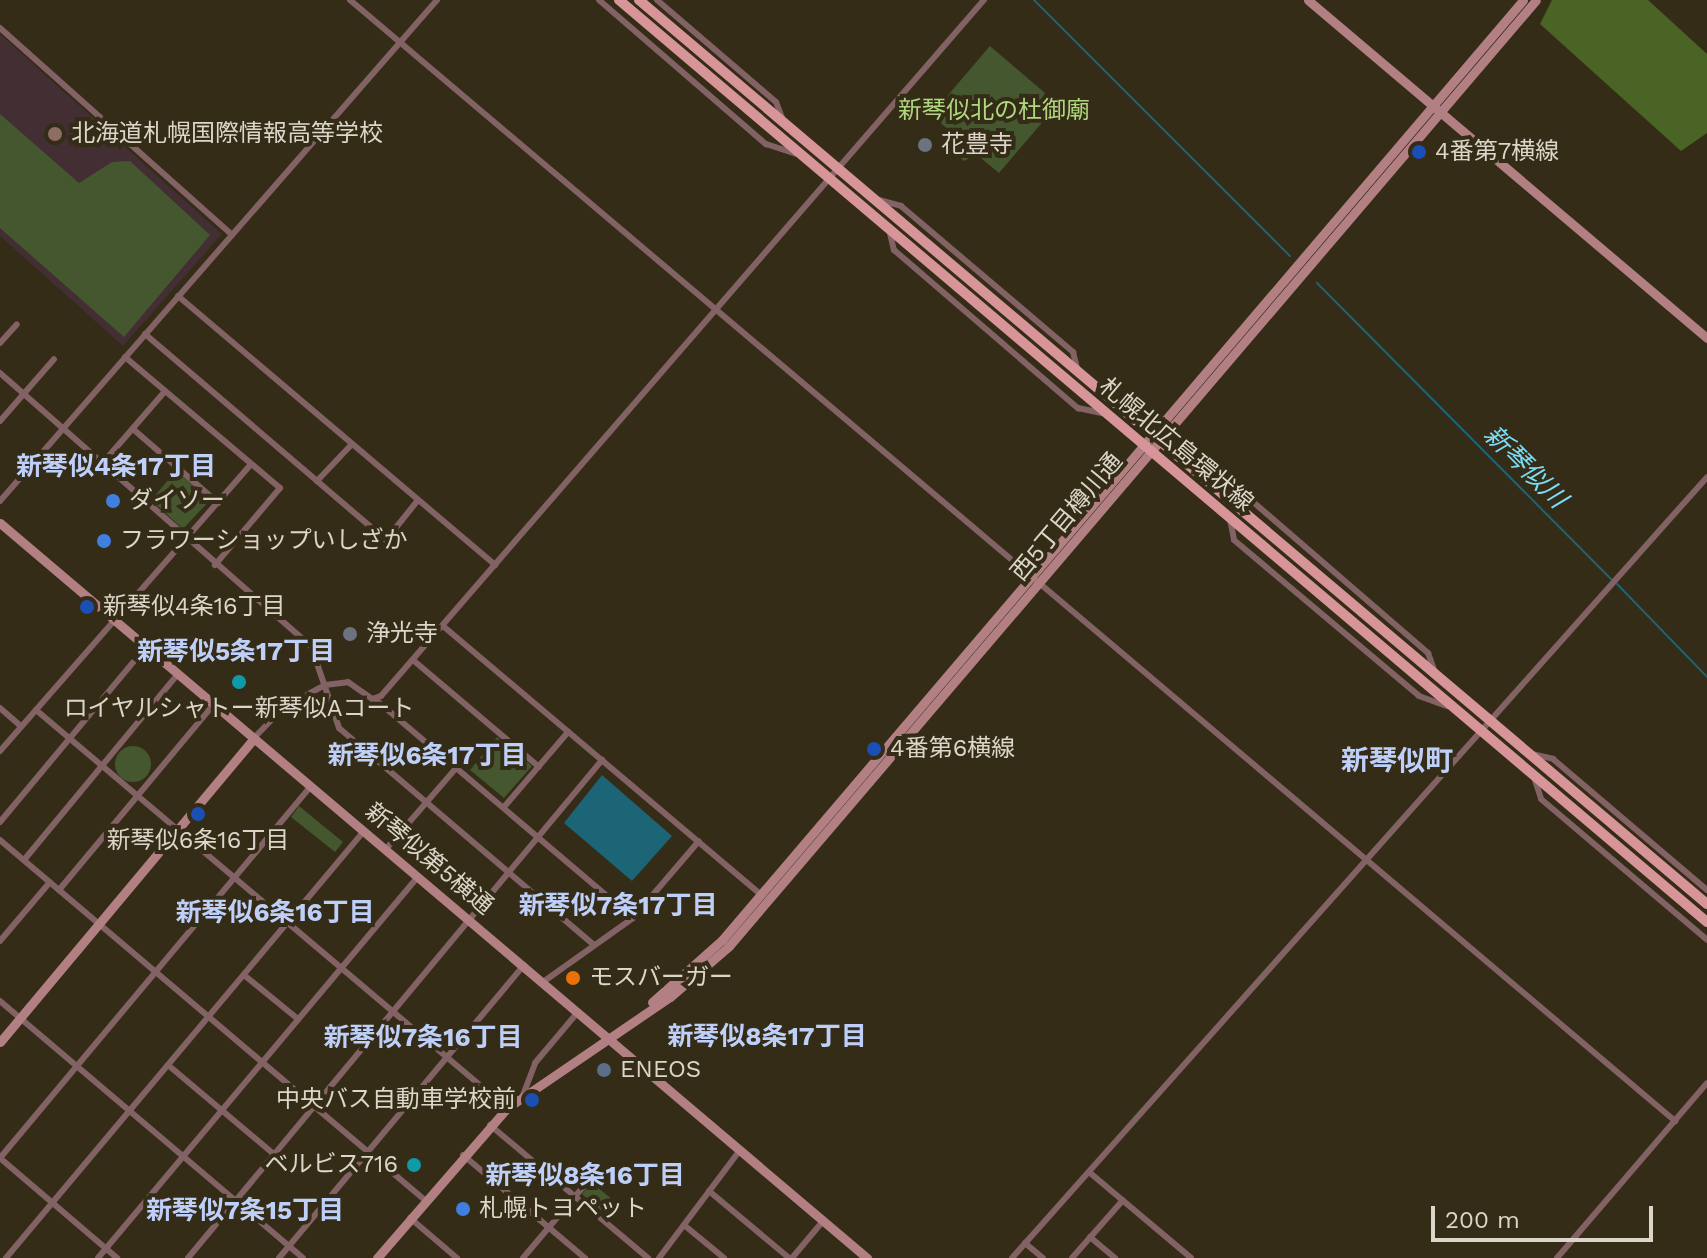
<!DOCTYPE html>
<meta charset="utf-8">
<style>
body{margin:0}
#map{position:relative;width:1707px;height:1258px;overflow:hidden;background:#342c16;font-family:"Work Sans","Noto Sans JP",sans-serif}
div>[style]{position:absolute}
.education>*{inset:0;background:#422e33}
.green>*{inset:0;background:#45572f}
.round{border-radius:50%}
.forest>*{inset:0;background:#4a6426}
.water>*{inset:0;background:#1b6577}
.stream>*{height:2px;margin:-1px;padding:0 1px;transform-origin:1px;border-radius:1px;background:#1b6577}
.street>*{height:6px;margin:-3px;padding:0 3px;transform-origin:3px;border-radius:3px;background:#826264}
.secondary>*{height:9px;margin:-4.5px;padding:0 4.5px;transform-origin:4.5px;border-radius:4.5px;background:#b27f82}
.primary>*{height:10px;margin:-5px;padding:0 5px;transform-origin:5px;border-radius:5px;background:#d7959a}
.dots>*{width:22px;height:22px;translate:-50% -50%;box-sizing:border-box;border:4px solid #342c16;border-radius:50%}
span{translate:-50% -50%;white-space:nowrap;text-align:center;line-height:1.15;-webkit-text-stroke:8px #342c16;paint-order:stroke}
.park-label{font-size:24px;color:#afd77e}
.poi-label{font-size:24px;color:#dbd6c9}
.left{translate:0 -50%;text-align:left}
.right{translate:-100% -50%;text-align:right}
.street-label{font-size:24px;color:#dbd6c9}
.neighbourhood-label{font-size:26px;color:#bed0f9;font-weight:700}
.water-label{font-size:26px;color:#7bdcf7;font-style:italic}
.quarter-label{font-size:28px;color:#bed0f9;font-weight:700}
.scale{position:absolute;left:1431px;top:1206px;width:222px;height:36px;box-sizing:border-box;border:4px solid #dbd6c9;border-top:0;padding-left:10px;font-size:24px;line-height:28px;white-space:nowrap;color:#dbd6c9;-webkit-text-stroke:6px #342c16;paint-order:stroke}
</style>
<div id="map">
<div class="education">
<i style="clip-path:polygon(0 34px,222px 234px,123px 346px,0 236px)"></i>
</div>
<div class="green">
<i style="clip-path:polygon(990px 46px,1058px 104px,999px 173px,976px 154px,964px 161px,949px 148px,944px 139px,950px 131px,931px 115px)"></i>
<i style="clip-path:polygon(0 114px,79px 183px,112px 162px,130px 161px,210px 235px,124px 337px,0 228px)"></i>
<i style="clip-path:polygon(176px 471px,210px 500px,183px 529px,151px 500px)"></i>
<i style="clip-path:polygon(497px 737px,532px 766px,504px 798px,470px 770px)"></i>
<i class="round" style="left:115px;top:746px;width:36px;height:36px"></i>
<i style="clip-path:polygon(299px 806px,343px 842px,335px 852px,291px 817px)"></i>
<i style="clip-path:polygon(591px 1182px,613px 1200px,603px 1212px,582px 1194px)"></i>
</div>
<div class="forest">
<i style="clip-path:polygon(1552px 0,1648px 0,1707px 54px,1707px 133px,1681px 151px,1540px 24px)"></i>
</div>
<div class="water">
<i style="clip-path:polygon(602px 775px,672px 836px,632px 881px,564px 823px)"></i>
</div>
<div class="stream">
<i style="left:1034px;top:0;width:362px;rotate:45deg"></i>
<i style="left:1317px;top:283px;width:419px;rotate:45.2deg"></i>
<i style="left:1617px;top:584px;width:129px;rotate:45.9deg"></i>
</div>
<div class="street">
<i style="left:350px;top:0;width:1736px;rotate:40.23deg"></i>
<i style="left:599px;top:0;width:221px;rotate:40.8deg"></i>
<i style="left:766px;top:144px;width:32px;rotate:18deg"></i>
<i style="left:657px;top:0;width:157px;rotate:40.6deg"></i>
<i style="left:776px;top:102px;width:19px;rotate:69deg"></i>
<i style="left:0;top:28px;width:311px;rotate:41.7deg"></i>
<i style="left:879px;top:200px;width:23px;rotate:15deg"></i>
<i style="left:901px;top:206px;width:226px;rotate:40.3deg"></i>
<i style="left:1073px;top:352px;width:16px;rotate:76deg"></i>
<i style="left:889px;top:229px;width:22px;rotate:77deg"></i>
<i style="left:894px;top:250px;width:243px;rotate:40.7deg"></i>
<i style="left:1078px;top:408px;width:29px;rotate:12deg"></i>
<i style="left:178px;top:296px;width:416px;rotate:40.3deg"></i>
<i style="left:145px;top:334px;width:226px;rotate:40.5deg"></i>
<i style="left:317px;top:481px;width:51px;rotate:-46.6deg"></i>
<i style="left:0;top:343px;width:25px;rotate:-48deg"></i>
<i style="left:125px;top:357px;width:203px;rotate:40.2deg"></i>
<i style="left:280px;top:488px;width:101px;rotate:130.2deg"></i>
<i style="left:0;top:373px;width:414px;rotate:41.3deg"></i>
<i style="left:311px;top:646px;width:87px;rotate:71.1deg"></i>
<i style="left:339px;top:728px;width:335px;rotate:40.4deg"></i>
<i style="left:0;top:421px;width:82px;rotate:-48.9deg"></i>
<i style="left:133px;top:429px;width:113px;rotate:41deg"></i>
<i style="left:101px;top:465px;width:98px;rotate:-49.1deg"></i>
<i style="left:1204px;top:477px;width:26px;rotate:11deg"></i>
<i style="left:1230px;top:482px;width:262px;rotate:40.8deg"></i>
<i style="left:1428px;top:653px;width:20px;rotate:70deg"></i>
<i style="left:317px;top:481px;width:91px;rotate:40.5deg"></i>
<i style="left:386px;top:540px;width:51px;rotate:-51.3deg"></i>
<i style="left:0;top:501px;width:665px;rotate:-48.9deg"></i>
<i style="left:1230px;top:519px;width:21px;rotate:79deg"></i>
<i style="left:1234px;top:540px;width:242px;rotate:40.1deg"></i>
<i style="left:1419px;top:696px;width:30px;rotate:20deg"></i>
<i style="left:443px;top:626px;width:417px;rotate:40.2deg"></i>
<i style="left:413px;top:660px;width:165px;rotate:40.3deg"></i>
<i style="left:376px;top:700px;width:337px;rotate:40.3deg"></i>
<i style="left:0;top:708px;width:28px;rotate:41deg"></i>
<i style="left:36px;top:710px;width:617px;rotate:40.2deg"></i>
<i style="left:254px;top:738px;width:42px;rotate:-46deg"></i>
<i style="left:283px;top:708px;width:48px;rotate:-28.7deg"></i>
<i style="left:325px;top:685px;width:23px;rotate:-7deg"></i>
<i style="left:348px;top:682px;width:29px;rotate:35deg"></i>
<i style="left:372px;top:699px;width:9px;rotate:-18deg"></i>
<i style="left:381px;top:696px;width:921px;rotate:-49.1deg"></i>
<i style="left:0;top:751px;width:381px;rotate:-48.8deg"></i>
<i style="left:1532px;top:754px;width:22px;rotate:13deg"></i>
<i style="left:1553px;top:759px;width:202px;rotate:40.4deg"></i>
<i style="left:1534px;top:777px;width:23px;rotate:72deg"></i>
<i style="left:1541px;top:799px;width:218px;rotate:40.3deg"></i>
<i style="left:504px;top:807px;width:99px;rotate:-49.5deg"></i>
<i style="left:0;top:822px;width:228px;rotate:-50.2deg"></i>
<i style="left:0;top:840px;width:558px;rotate:40.28deg"></i>
<i style="left:386px;top:849px;width:108px;rotate:-49.1deg"></i>
<i style="left:24px;top:860px;width:241px;rotate:-50.4deg"></i>
<i style="left:59px;top:890px;width:242px;rotate:-50.2deg"></i>
<i style="left:0;top:941px;width:77px;rotate:-49.7deg"></i>
<i style="left:244px;top:975px;width:70px;rotate:39.2deg"></i>
<i style="left:543px;top:982px;width:110px;rotate:-35.4deg"></i>
<i style="left:633px;top:918px;width:101px;rotate:-49.4deg"></i>
<i style="left:0;top:1001px;width:397px;rotate:40.3deg"></i>
<i style="left:168px;top:1065px;width:140px;rotate:40.1deg"></i>
<i style="left:523px;top:1095px;width:34px;rotate:-69deg"></i>
<i style="left:535px;top:1063px;width:67px;rotate:-49.9deg"></i>
<i style="left:490px;top:1125px;width:207px;rotate:40.1deg"></i>
<i style="left:463px;top:1155px;width:160px;rotate:40.2deg"></i>
<i style="left:0;top:1158px;width:485px;rotate:-50.1deg"></i>
<i style="left:0;top:1158px;width:154px;rotate:40.5deg"></i>
<i style="left:1089px;top:1172px;width:133px;rotate:40.1deg"></i>
<i style="left:709px;top:1191px;width:104px;rotate:39.9deg"></i>
<i style="left:410px;top:1218px;width:62px;rotate:40.4deg"></i>
<i style="left:684px;top:1225px;width:52px;rotate:39.5deg"></i>
<i style="left:1090px;top:1237px;width:33px;rotate:40deg"></i>
<i style="left:1025px;top:1243px;width:23px;rotate:40deg"></i>
<i style="left:6px;top:1258px;width:557px;rotate:-50.02deg"></i>
<i style="left:98px;top:1258px;width:498px;rotate:-50deg"></i>
<i style="left:188px;top:1258px;width:648px;rotate:-50.26deg"></i>
<i style="left:279px;top:1258px;width:382px;rotate:-50.1deg"></i>
<i style="left:523px;top:1258px;width:101px;rotate:-49.8deg"></i>
<i style="left:659px;top:1258px;width:135px;rotate:-53.1deg"></i>
<i style="left:792px;top:1258px;width:48px;rotate:-50deg"></i>
<i style="left:1012px;top:1258px;width:1045px;rotate:-48.33deg"></i>
<i style="left:1072px;top:1258px;width:77px;rotate:-48.7deg"></i>
<i style="left:1557px;top:1258px;width:230px;rotate:-49.4deg"></i>
</div>
<div class="secondary">
<i style="left:1308px;top:0;width:523px;rotate:40.27deg"></i>
<i style="left:0;top:523px;width:1137px;rotate:40.29deg"></i>
<i style="left:652px;top:1002px;width:94px;rotate:-41.5deg"></i>
<i style="left:722px;top:940px;width:1235px;rotate:-49.56deg"></i>
<i style="left:0;top:1042px;width:396px;rotate:-50.1deg"></i>
<i style="left:377px;top:1258px;width:198px;rotate:-49.1deg"></i>
<i style="left:507px;top:1108px;width:197px;rotate:-34.3deg"></i>
<i style="left:670px;top:997px;width:78px;rotate:-40.8deg"></i>
<i style="left:729px;top:946px;width:1243px;rotate:-49.53deg"></i>
</div>
<div class="primary">
<i style="left:619px;top:0;width:1426px;rotate:40.28deg"></i>
<i style="left:639px;top:0;width:1399px;rotate:40.25deg"></i>
</div>
<div class="dots">
<i style="left:55px;top:134px;background:#8d6e63"></i>
<i style="left:925px;top:145px;background:#6b7280"></i>
<i style="left:1419px;top:152px;background:#1a4fb4"></i>
<i style="left:113px;top:501px;background:#3f7fe0"></i>
<i style="left:104px;top:541px;background:#3f7fe0"></i>
<i style="left:87px;top:607px;background:#1a4fb4"></i>
<i style="left:350px;top:634px;background:#6b7280"></i>
<i style="left:239px;top:682px;background:#0f9aa8"></i>
<i style="left:874px;top:749px;background:#1a4fb4"></i>
<i style="left:198px;top:814px;background:#1a4fb4"></i>
<i style="left:573px;top:978px;background:#e8710a"></i>
<i style="left:604px;top:1070px;background:#5c6f8a"></i>
<i style="left:532px;top:1100px;background:#1a4fb4"></i>
<i style="left:414px;top:1165px;background:#0f9aa8"></i>
<i style="left:463px;top:1209px;background:#3f7fe0"></i>
</div>
<div class="park-label">
<span style="left:994px;top:111px">新琴似北の杜御廟</span>
</div>
<div class="poi-label">
<span class="left" style="left:71px;top:134px">北海道札幌国際情報高等学校</span>
<span class="left" style="left:941px;top:145px">花豊寺</span>
<span class="left" style="left:1435px;top:152px">4番第7横線</span>
<span class="left" style="left:129px;top:501px">ダイソー</span>
<span class="left" style="left:120px;top:541px">フラワーショップいしざか</span>
<span class="left" style="left:103px;top:607px">新琴似4条16丁目</span>
<span class="left" style="left:366px;top:634px">浄光寺</span>
<span style="left:239px;top:709px">ロイヤルシャトー新琴似Aコート</span>
<span class="left" style="left:890px;top:749px">4番第6横線</span>
<span style="left:198px;top:841px">新琴似6条16丁目</span>
<span class="left" style="left:589px;top:978px">モスバーガー</span>
<span class="left" style="left:620px;top:1070px">ENEOS</span>
<span class="right" style="left:516px;top:1100px">中央バス自動車学校前</span>
<span class="right" style="left:398px;top:1165px">ベルビス716</span>
<span class="left" style="left:479px;top:1209px">札幌トヨペット</span>
</div>
<div class="street-label">
<span style="left:1176px;top:445px;rotate:40deg">札幌北広島環状線</span>
<span style="left:1067px;top:517px;rotate:-50deg">西5丁目樽川通</span>
<span style="left:429px;top:859px;rotate:40deg">新琴似第5横通</span>
</div>
<div class="neighbourhood-label">
<span style="left:116px;top:467px">新琴似4条17丁目</span>
<span style="left:236px;top:652px">新琴似5条17丁目</span>
<span style="left:427px;top:756px">新琴似6条17丁目</span>
<span style="left:618px;top:906px">新琴似7条17丁目</span>
<span style="left:275px;top:913px">新琴似6条16丁目</span>
<span style="left:767px;top:1037px">新琴似8条17丁目</span>
<span style="left:423px;top:1038px">新琴似7条16丁目</span>
<span style="left:585px;top:1176px">新琴似8条16丁目</span>
<span style="left:245px;top:1211px">新琴似7条15丁目</span>
</div>
<div class="water-label">
<span style="left:1525px;top:467px;rotate:45deg">新琴似川</span>
</div>
<div class="quarter-label">
<span style="left:1397px;top:761px">新琴似町</span>
</div>
<div class="scale">200 m</div>
</div>
